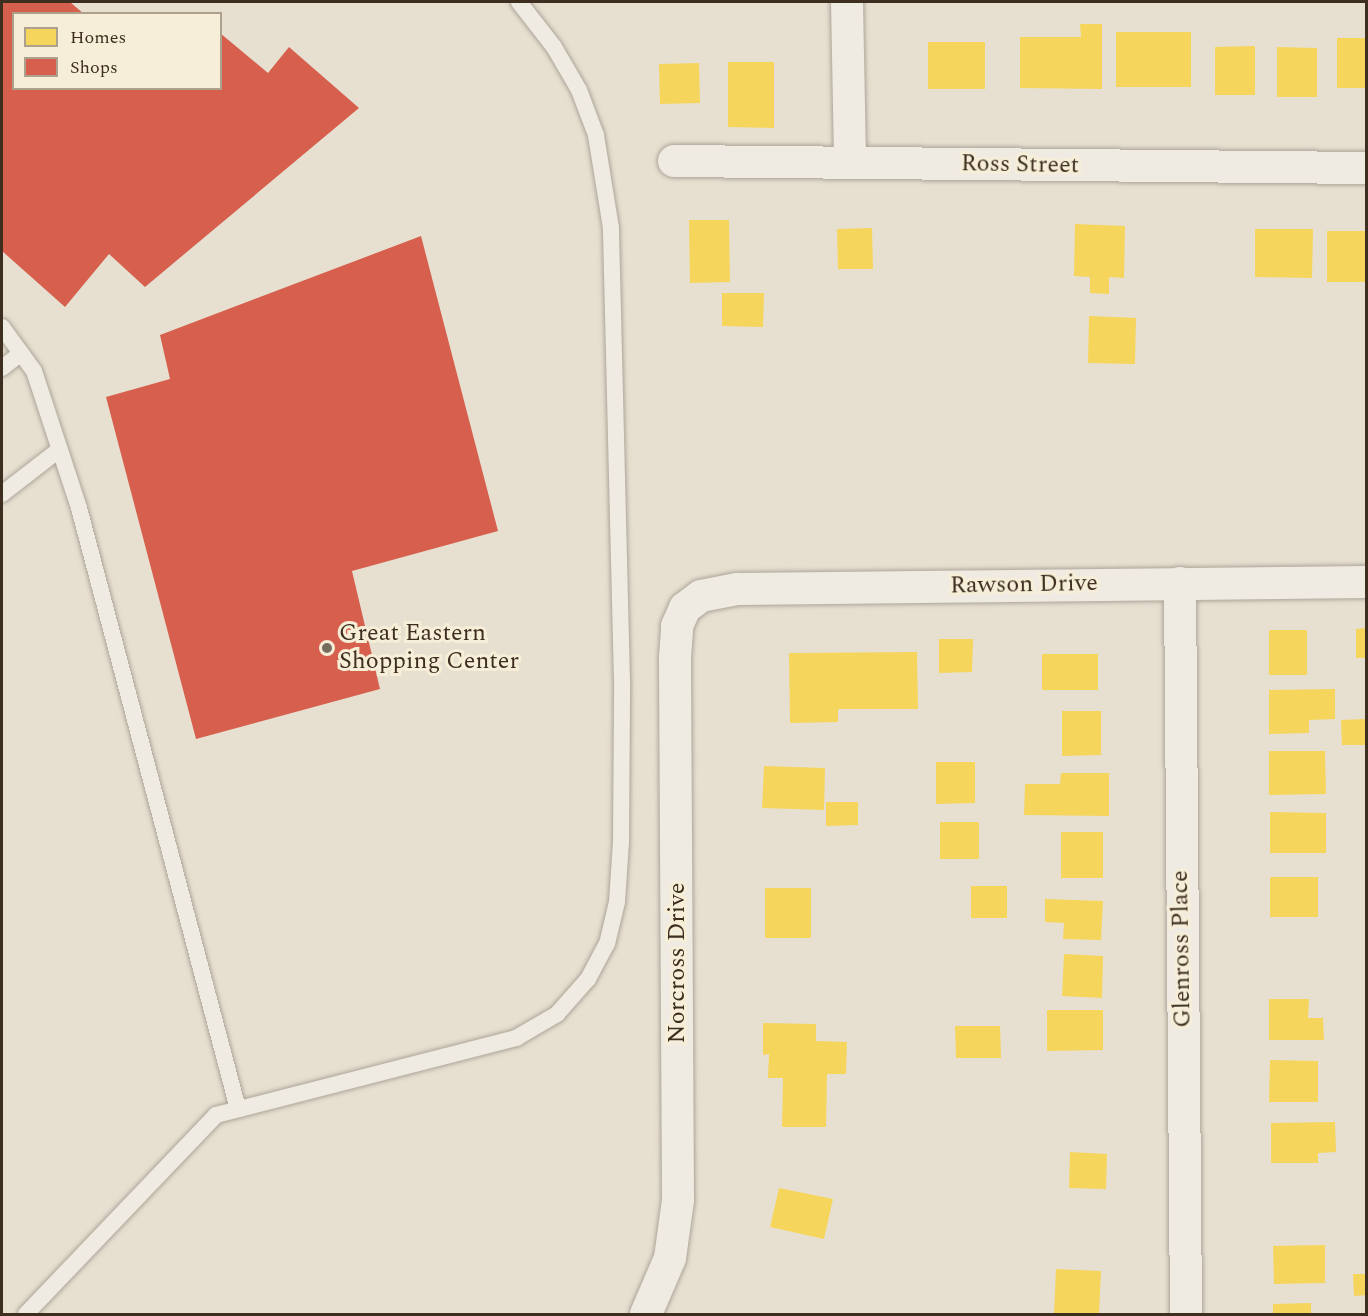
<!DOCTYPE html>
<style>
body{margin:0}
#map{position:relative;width:1368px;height:1316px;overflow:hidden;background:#e7e0d1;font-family:Spectral,serif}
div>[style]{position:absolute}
.homes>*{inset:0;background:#f6d55c}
.shops>*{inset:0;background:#d6604d}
.roads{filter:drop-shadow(0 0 2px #ada599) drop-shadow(0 0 2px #ada599)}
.service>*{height:16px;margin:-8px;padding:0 8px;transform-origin:8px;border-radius:8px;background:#efebe3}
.minor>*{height:32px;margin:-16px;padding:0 16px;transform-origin:16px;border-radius:16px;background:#efebe3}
.dots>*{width:16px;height:16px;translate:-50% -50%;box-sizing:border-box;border:3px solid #f7eed8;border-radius:50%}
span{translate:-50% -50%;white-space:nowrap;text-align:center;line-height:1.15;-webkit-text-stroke:6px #f7eed8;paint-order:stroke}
.street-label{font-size:24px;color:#3d2e20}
.poi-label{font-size:24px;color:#3d2e20}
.left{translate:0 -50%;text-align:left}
.frame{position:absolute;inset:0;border:3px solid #3d2e20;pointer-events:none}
.legend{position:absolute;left:12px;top:12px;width:210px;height:78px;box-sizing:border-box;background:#f7eed8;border:2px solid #ada18e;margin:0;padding:8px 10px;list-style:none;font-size:18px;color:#3d2e20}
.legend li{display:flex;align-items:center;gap:12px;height:30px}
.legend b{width:30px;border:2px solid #ada18e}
</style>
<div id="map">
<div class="homes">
<i style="clip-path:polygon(1080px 24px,1102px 24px,1102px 89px,1020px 88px,1020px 37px,1081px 37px)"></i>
<i style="clip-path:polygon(1116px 32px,1191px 32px,1191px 87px,1116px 87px)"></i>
<i style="clip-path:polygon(1337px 38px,1366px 38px,1366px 88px,1337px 88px)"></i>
<i style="clip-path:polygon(928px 42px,985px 42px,985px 89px,928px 89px)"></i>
<i style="clip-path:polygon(1255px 46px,1255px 95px,1215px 95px,1215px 47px)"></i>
<i style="clip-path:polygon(1277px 47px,1317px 48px,1317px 97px,1277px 97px)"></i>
<i style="clip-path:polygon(728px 62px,774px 62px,774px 128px,728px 127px)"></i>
<i style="clip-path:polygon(699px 63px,700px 103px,660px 104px,659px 64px)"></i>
<i style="clip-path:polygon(689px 220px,729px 220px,730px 282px,690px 283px)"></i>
<i style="clip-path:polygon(1075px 224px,1125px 226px,1124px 278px,1109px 277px,1109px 294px,1090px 293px,1090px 277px,1074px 276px)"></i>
<i style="clip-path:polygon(872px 228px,873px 269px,838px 269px,837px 229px)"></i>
<i style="clip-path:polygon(1255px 229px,1313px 229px,1312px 278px,1255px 277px)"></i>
<i style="clip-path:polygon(1327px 231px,1366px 231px,1366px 282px,1327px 282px)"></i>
<i style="clip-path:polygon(722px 293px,764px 293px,763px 327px,722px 326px)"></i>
<i style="clip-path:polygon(1089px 316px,1136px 318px,1135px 364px,1088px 363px)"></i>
<i style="clip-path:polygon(1366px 628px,1366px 658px,1356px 658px,1356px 629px)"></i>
<i style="clip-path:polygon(1269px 630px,1307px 630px,1307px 675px,1269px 675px)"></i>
<i style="clip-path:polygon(939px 639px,973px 639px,972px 672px,939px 673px)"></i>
<i style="clip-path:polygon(917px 652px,918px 709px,838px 709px,838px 722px,790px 723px,789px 653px)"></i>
<i style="clip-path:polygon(1042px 654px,1098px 654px,1098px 690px,1042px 690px)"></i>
<i style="clip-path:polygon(1335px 689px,1335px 719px,1309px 720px,1309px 733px,1269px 734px,1269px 690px)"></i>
<i style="clip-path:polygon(1062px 711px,1101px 711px,1101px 755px,1062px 756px)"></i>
<i style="clip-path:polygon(1366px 719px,1366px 745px,1342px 745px,1341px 720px)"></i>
<i style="clip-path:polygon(1269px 751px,1325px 751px,1326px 794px,1269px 795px)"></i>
<i style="clip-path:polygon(936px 762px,975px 762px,975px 803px,936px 804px)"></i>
<i style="clip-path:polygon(764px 766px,825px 768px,824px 810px,762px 808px)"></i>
<i style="clip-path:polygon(1061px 773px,1109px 773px,1109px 816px,1024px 815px,1025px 784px,1060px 784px)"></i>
<i style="clip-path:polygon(826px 802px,858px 802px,858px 825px,826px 826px)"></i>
<i style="clip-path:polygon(1270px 812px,1326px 813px,1326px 853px,1270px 853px)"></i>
<i style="clip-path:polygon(940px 822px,979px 822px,979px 859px,940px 859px)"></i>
<i style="clip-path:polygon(1061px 832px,1103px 832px,1103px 878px,1061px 878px)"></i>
<i style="clip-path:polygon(1270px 877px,1318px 877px,1318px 917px,1270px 917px)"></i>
<i style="clip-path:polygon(971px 886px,1007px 886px,1007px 918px,971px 918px)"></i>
<i style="clip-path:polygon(765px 888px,811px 888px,811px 938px,765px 938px)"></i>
<i style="clip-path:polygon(1045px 899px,1103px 901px,1101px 940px,1063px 939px,1064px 923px,1045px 922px)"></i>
<i style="clip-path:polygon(1064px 954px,1103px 956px,1102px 998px,1062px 996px)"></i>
<i style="clip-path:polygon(1269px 999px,1309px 999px,1308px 1018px,1323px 1018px,1324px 1040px,1269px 1040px)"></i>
<i style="clip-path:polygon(1047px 1010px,1103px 1010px,1103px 1050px,1047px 1051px)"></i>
<i style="clip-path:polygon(763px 1023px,816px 1024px,816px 1041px,847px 1042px,846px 1074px,827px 1074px,826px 1127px,782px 1127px,783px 1078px,768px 1078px,769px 1054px,763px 1055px)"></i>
<i style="clip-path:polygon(955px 1026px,1000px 1026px,1001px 1058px,956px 1058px)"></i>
<i style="clip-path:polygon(1270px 1060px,1318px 1061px,1318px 1102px,1269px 1102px)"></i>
<i style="clip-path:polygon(1335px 1122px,1336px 1152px,1318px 1153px,1318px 1163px,1271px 1163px,1271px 1123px)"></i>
<i style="clip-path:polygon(1070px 1152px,1107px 1154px,1106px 1189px,1069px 1188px)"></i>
<i style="clip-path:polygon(779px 1188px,833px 1199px,824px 1239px,770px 1227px)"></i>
<i style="clip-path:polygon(1325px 1245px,1325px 1283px,1274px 1284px,1273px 1246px)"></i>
<i style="clip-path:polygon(1056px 1269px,1101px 1271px,1099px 1314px,1054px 1314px)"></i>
<i style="clip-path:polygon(1353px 1274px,1366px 1274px,1366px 1295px,1354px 1296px)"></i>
<i style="clip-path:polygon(1311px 1303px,1311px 1314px,1273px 1314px,1273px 1304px)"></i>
</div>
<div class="shops">
<i style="clip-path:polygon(2px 2px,70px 2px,84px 14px,14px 14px,14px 88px,220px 88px,220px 33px,268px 73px,289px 47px,359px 108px,145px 287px,109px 254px,65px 307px,2px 251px)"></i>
<i style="clip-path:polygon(421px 236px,498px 531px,352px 571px,380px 689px,196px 739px,106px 397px,170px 379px,160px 335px)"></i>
</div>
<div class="roads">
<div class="service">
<i style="left:2px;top:327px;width:54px;rotate:54deg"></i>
<i style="left:34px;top:371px;width:144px;rotate:71.8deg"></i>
<i style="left:79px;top:508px;width:622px;rotate:75.18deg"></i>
<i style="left:2px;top:368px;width:24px;rotate:-38deg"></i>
<i style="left:2px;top:494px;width:73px;rotate:-37.8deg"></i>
<i style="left:26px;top:1314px;width:275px;rotate:-46.3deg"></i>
<i style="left:216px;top:1115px;width:310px;rotate:-14.4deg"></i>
<i style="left:516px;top:1038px;width:48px;rotate:-30.3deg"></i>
<i style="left:557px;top:1014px;width:47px;rotate:-48.5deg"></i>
<i style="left:588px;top:979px;width:40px;rotate:-62deg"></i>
<i style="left:607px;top:944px;width:43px;rotate:-76.6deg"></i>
<i style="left:617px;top:902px;width:60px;rotate:-86.2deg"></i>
<i style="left:621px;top:842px;width:160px;rotate:-89.6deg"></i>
<i style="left:622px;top:682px;width:454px;rotate:-91.4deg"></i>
<i style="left:611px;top:228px;width:94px;rotate:-99.2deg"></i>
<i style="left:596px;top:135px;width:48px;rotate:-110.7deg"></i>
<i style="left:579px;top:90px;width:50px;rotate:-120.2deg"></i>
<i style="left:554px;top:47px;width:57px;rotate:-127.9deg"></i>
</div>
<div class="minor">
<i style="left:847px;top:2px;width:161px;rotate:88.9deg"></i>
<i style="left:674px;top:161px;width:692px;rotate:0.58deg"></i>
<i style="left:1180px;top:583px;width:731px;rotate:89.53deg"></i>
<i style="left:646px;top:1314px;width:61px;rotate:-66.8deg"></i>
<i style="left:670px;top:1258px;width:59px;rotate:-82.1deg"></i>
<i style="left:678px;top:1200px;width:542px;rotate:-90.32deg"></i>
<i style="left:675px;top:658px;width:32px;rotate:-86deg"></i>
<i style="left:677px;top:626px;width:20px;rotate:-66deg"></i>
<i style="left:685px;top:608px;width:20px;rotate:-37deg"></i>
<i style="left:701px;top:596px;width:38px;rotate:-11deg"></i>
<i style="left:738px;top:589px;width:628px;rotate:-0.64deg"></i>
</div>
</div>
<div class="dots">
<i style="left:327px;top:648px;background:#786c5e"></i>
</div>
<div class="street-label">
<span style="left:1020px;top:165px;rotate:1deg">Ross Street</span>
<span style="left:1024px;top:585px;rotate:-1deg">Rawson Drive</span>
<span style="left:1182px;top:949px;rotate:-91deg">Glenross Place</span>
<span style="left:678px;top:963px;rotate:-90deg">Norcross Drive</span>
</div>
<div class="poi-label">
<span class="left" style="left:339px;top:648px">Great Eastern<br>Shopping Center</span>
</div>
<div class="frame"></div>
<ul class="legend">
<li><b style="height:16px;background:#f6d55c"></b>Homes</li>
<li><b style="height:16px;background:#d6604d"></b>Shops</li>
</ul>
</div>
